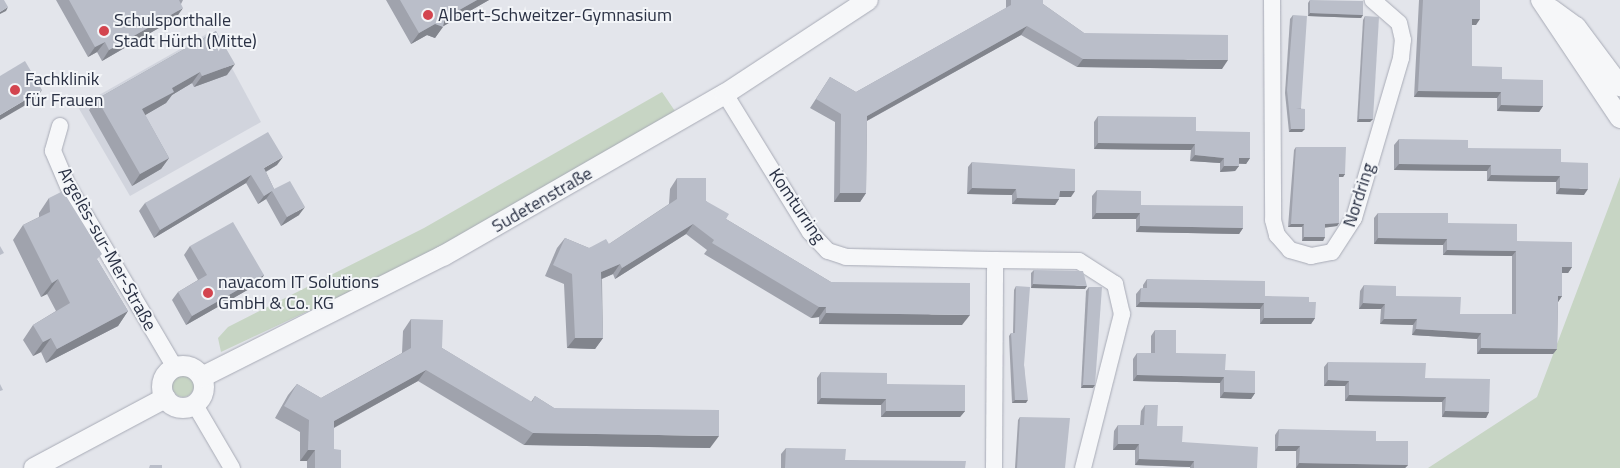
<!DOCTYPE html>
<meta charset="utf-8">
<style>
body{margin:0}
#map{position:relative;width:1620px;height:468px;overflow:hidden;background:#e3e5eb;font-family:"Titillium Web",sans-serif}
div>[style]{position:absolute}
.built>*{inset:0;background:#d1d4dd}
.green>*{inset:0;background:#c7d5c4}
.round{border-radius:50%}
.roads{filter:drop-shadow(0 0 1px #a8abb6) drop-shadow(0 0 1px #a8abb6)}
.minor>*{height:16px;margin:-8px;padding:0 8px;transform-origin:8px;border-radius:8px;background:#f6f7f9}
.tertiary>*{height:20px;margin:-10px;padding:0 10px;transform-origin:10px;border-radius:10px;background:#f6f7f9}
.tertiary>.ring{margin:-10px;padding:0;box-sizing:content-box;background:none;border:20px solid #f6f7f9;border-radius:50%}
.wall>*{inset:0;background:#a0a3ad}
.shaded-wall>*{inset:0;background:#82858d}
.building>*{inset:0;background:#babec9}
.dots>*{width:14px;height:14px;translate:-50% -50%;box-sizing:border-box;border:2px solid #f3f5f8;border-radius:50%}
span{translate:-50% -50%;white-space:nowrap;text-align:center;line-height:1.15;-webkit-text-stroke:4px #f3f5f8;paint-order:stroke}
.poi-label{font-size:18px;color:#2a3144}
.left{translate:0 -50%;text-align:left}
.street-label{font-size:18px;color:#2a3144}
</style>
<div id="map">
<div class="built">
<i style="clip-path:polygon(212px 31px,261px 122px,130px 196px,78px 107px)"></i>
</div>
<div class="green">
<i style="clip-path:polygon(662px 92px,677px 114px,428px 255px,221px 352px,218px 338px,228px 327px,424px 228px)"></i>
<i style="clip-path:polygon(1620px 177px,1620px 468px,1428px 468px,1537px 397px)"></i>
<i class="round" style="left:172px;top:375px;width:22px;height:22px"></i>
</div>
<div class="roads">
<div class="minor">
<i style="left:1272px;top:0;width:220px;rotate:89.7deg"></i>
<i style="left:1273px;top:220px;width:16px;rotate:75deg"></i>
<i style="left:1277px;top:235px;width:20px;rotate:49deg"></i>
<i style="left:1290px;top:250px;width:22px;rotate:16deg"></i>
<i style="left:1311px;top:256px;width:21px;rotate:-11deg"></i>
<i style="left:1332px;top:252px;width:40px;rotate:-57.1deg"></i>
<i style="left:1354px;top:218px;width:167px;rotate:-73.6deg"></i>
<i style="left:1401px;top:58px;width:18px;rotate:-84deg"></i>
<i style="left:1403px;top:40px;width:17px;rotate:-103deg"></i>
<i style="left:1399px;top:23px;width:35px;rotate:-139deg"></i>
<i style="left:725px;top:94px;width:162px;rotate:58.4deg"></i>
<i style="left:810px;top:232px;width:26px;rotate:47deg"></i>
<i style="left:828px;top:251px;width:19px;rotate:18deg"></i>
<i style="left:846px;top:257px;width:149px;rotate:1.2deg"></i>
<i style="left:60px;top:126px;width:26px;rotate:106deg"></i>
<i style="left:53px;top:151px;width:38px;rotate:67deg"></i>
<i style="left:68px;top:186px;width:211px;rotate:59.5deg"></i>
<i style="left:195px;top:405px;width:73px;rotate:59.6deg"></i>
<i style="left:994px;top:468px;width:208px;rotate:-89.7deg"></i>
<i style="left:995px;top:260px;width:84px;rotate:0.7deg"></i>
<i style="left:1079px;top:261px;width:43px;rotate:32.6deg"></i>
<i style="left:1115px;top:284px;width:31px;rotate:77deg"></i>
<i style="left:1122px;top:314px;width:159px;rotate:104.2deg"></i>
</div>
<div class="tertiary">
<i style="left:1541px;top:0;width:142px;rotate:56.2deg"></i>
<i style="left:1551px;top:9px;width:31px;rotate:36deg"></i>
<i style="left:1576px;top:27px;width:74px;rotate:53.3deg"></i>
<i class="ring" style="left:162px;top:366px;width:22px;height:22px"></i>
<i style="left:202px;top:377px;width:270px;rotate:-26.7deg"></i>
<i style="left:443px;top:256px;width:325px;rotate:-29.9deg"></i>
<i style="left:725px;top:94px;width:171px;rotate:-33.3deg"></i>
<i style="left:34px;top:468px;width:149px;rotate:-28.1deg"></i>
</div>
</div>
<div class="wall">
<i style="clip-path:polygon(56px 0,183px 0,181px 4px,176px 18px,102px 61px,97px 52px,88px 57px)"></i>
<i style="clip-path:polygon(386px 0,489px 0,443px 26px,435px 38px,427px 35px,411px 44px)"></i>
<i style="clip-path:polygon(1006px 0,1043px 0,1043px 4px,1084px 33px,1222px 69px,1077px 67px,1021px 35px,867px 121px,866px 193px,860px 202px,834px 202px,835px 122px,810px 108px,830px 77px,856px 92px,1006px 8px)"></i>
<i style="clip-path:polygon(1310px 0,1363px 15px,1361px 18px,1308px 16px,1308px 3px)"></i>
<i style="clip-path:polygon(1419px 0,1480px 0,1476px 25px,1472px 25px,1472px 66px,1502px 79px,1543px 106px,1539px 112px,1497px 111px,1497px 98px,1414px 97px)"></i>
<i style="clip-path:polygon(1293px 15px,1301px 109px,1302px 132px,1289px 132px,1285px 93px,1290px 19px)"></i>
<i style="clip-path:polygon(1365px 16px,1373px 119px,1370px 122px,1357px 122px,1363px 20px)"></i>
<i style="clip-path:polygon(216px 31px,227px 75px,194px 87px,192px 83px,172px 95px,166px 103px,145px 115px,169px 158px,161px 169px,132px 186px,89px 110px,97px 99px)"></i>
<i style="clip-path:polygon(1098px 116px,1196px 131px,1250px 158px,1246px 164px,1239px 164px,1239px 166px,1235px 171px,1220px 172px,1220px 163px,1190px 161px,1191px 150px,1094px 149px,1094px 122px)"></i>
<i style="clip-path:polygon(1399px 139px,1561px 162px,1584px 195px,1556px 194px,1556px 182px,1487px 181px,1487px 171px,1394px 170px,1394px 145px)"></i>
<i style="clip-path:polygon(1296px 147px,1345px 174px,1343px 177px,1339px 177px,1339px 223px,1337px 226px,1325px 227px,1325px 237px,1323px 241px,1302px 241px,1302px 227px,1288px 227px,1294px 150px)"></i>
<i style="clip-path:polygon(972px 162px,1071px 197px,1059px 197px,1059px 199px,1055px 205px,1012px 204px,1012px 195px,967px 194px,968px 167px)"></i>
<i style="clip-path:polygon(277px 165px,266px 172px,274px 189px,299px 215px,281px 226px,266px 199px,258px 204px,246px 183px,154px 238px,139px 211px,145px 203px)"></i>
<i style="clip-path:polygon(677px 178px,706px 201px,726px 219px,831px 282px,962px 325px,819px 324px,819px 317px,811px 318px,704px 254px,707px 250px,686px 234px,615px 279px,613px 274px,602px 279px,603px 338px,595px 349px,567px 348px,564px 284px,545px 276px,557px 248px,565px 238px,589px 248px,609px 244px,669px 204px,670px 189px)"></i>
<i style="clip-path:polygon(1097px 190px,1141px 205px,1243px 228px,1239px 234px,1136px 232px,1136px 219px,1092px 219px,1092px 196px)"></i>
<i style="clip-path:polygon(49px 198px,98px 261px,128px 311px,118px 326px,46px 363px,41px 352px,33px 356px,23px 340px,33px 325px,56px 311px,47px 294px,41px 297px,13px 240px,23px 225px,39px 217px,39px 213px)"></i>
<i style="clip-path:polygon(1378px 213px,1448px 223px,1517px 241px,1572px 267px,1568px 273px,1562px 273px,1562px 296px,1558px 302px,1557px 349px,1553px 354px,1477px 354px,1477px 339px,1412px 335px,1413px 325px,1380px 324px,1381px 309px,1359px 309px,1360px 291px,1364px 285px,1396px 296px,1460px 314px,1512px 314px,1512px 256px,1443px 255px,1443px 245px,1374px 244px,1374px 218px)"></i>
<i style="clip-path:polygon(190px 246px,264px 275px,258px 284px,186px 325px,172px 300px,178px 292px,198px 280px,184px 255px)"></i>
<i style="clip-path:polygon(1034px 270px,1085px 289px,1031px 288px,1031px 273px)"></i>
<i style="clip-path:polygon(1147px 279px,1265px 296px,1309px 302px,1315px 318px,1311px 324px,1260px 324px,1260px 309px,1136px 307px,1136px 294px,1141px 288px,1143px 288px,1143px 285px)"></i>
<i style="clip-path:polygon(1016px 286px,1024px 365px,1026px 403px,1012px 403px,1009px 336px,1011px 333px,1013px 333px,1014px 290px)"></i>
<i style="clip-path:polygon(1089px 287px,1093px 388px,1081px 388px,1086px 291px)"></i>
<i style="clip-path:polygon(411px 319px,442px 348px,531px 402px,535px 396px,554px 408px,710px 448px,524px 445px,418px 381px,334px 428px,334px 449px,341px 468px,307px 468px,307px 461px,300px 461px,300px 432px,275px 418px,288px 395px,297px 384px,321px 398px,402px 353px,403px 331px)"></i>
<i style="clip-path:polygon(1155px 330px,1176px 353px,1225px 370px,1255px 393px,1251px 399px,1220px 398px,1220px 383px,1133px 381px,1133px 359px,1137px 353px,1151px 353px,1151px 336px)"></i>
<i style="clip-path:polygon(1328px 362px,1425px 378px,1489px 412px,1486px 418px,1442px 417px,1442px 402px,1345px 401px,1345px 386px,1324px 386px,1324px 367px)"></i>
<i style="clip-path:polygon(821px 372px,887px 384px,965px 411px,960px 417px,881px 417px,881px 405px,817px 404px,817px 378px)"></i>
<i style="clip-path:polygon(1145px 405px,1157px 426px,1182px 442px,1257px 468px,1190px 468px,1190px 467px,1135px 465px,1135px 450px,1113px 450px,1114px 431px,1118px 425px,1140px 425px,1141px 411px)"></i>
<i style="clip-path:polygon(1020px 417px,1065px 468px,1015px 468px,1018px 420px)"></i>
<i style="clip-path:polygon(1279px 429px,1376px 441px,1408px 465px,1405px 468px,1296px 468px,1296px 451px,1275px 451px,1275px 435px)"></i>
<i style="clip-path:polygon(786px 448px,845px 460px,965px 468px,781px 468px,781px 454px)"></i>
</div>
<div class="shaded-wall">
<i style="clip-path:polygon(477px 0,489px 0,442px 27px,443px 27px,435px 38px,427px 35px,411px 44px,419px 33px)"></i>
<i style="clip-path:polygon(8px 7px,6px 11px,0 14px,0 12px)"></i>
<i style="clip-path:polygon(183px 8px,176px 18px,102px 61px,109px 50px)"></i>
<i style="clip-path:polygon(1310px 13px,1363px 15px,1361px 18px,1308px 16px)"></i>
<i style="clip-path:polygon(1472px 19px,1480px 19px,1476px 25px,1468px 25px)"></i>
<i style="clip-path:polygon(1027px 26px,1021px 35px,861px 124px,867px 116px)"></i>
<i style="clip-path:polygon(105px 42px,97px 52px,88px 57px,95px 47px)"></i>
<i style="clip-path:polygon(1083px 59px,1228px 60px,1222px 69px,1077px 67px)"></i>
<i style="clip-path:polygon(235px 64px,227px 75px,194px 87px,202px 76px)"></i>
<i style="clip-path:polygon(200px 72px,192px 83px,172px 95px,166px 103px,135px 121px,142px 109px,172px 88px)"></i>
<i style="clip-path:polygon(42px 90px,36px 99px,0 120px,0 115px)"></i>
<i style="clip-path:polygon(1418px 91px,1501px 92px,1497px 98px,1414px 97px)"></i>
<i style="clip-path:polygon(1501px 105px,1543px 106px,1539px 112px,1497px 111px)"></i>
<i style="clip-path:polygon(1359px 119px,1373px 119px,1370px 122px,1357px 122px)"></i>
<i style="clip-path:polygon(1291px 129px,1305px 129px,1302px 132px,1289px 132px)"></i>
<i style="clip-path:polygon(1098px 143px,1195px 144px,1191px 150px,1094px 149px)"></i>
<i style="clip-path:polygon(1195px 155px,1224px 158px,1220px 163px,1190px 161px)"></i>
<i style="clip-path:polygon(283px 157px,277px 165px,258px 176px,264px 168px)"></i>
<i style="clip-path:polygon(169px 158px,161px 169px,132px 186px,140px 174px)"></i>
<i style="clip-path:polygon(1239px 158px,1250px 158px,1246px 164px,1235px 163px)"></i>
<i style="clip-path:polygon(1399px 164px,1491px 165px,1487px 171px,1394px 170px)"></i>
<i style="clip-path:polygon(1224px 166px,1239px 166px,1235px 171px,1220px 172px)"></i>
<i style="clip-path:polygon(1339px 174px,1345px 174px,1343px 177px,1337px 177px)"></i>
<i style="clip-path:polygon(251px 175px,246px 183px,154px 238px,160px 230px)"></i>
<i style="clip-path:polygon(1491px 175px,1560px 176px,1556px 182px,1487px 181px)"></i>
<i style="clip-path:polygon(972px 188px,1016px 189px,1012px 195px,967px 194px)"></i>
<i style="clip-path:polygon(1560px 188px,1588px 189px,1584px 195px,1556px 194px)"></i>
<i style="clip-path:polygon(272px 191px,266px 199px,258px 204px,264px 196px)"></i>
<i style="clip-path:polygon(1060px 191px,1075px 191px,1071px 197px,1055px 197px)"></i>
<i style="clip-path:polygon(840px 193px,866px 193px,860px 202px,834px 202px)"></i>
<i style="clip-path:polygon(1017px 198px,1059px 199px,1055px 205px,1012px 204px)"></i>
<i style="clip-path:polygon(305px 207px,299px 215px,281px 226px,287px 217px)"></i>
<i style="clip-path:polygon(1096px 213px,1140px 213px,1136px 219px,1092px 219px)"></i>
<i style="clip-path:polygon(1339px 223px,1337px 226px,1323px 228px,1325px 224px)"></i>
<i style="clip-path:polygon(693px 224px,686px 234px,615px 279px,622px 268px)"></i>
<i style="clip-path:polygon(1291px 224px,1304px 224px,1302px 227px,1288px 227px)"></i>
<i style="clip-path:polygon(1140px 226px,1243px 228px,1239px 234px,1136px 232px)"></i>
<i style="clip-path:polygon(1304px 237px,1325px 237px,1323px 241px,1302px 241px)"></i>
<i style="clip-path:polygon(1378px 238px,1447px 239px,1443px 245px,1374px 244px)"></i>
<i style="clip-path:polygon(1447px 250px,1516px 251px,1512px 256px,1443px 255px)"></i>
<i style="clip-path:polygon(620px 264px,613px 274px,594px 282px,601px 272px)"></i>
<i style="clip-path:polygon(1562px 267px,1572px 267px,1568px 273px,1558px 273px)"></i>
<i style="clip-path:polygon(264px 275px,258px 284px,186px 325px,192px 316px)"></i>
<i style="clip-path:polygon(58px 279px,47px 294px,41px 297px,52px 283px)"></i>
<i style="clip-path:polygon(1033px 284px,1087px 286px,1085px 289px,1031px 288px)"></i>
<i style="clip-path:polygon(1558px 296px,1562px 296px,1558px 302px)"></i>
<i style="clip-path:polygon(1140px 302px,1264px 303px,1260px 309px,1136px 307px)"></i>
<i style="clip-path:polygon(1363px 303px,1385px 304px,1381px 309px,1359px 309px)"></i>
<i style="clip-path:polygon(819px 307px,826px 307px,819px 317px,811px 318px)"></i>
<i style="clip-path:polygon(128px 311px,118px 326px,46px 363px,57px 349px)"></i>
<i style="clip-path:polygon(826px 313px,970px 315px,962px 325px,819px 324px)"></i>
<i style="clip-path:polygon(1264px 318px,1315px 318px,1311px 324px,1260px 324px)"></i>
<i style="clip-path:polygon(1384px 319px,1417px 319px,1413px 325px,1380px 324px)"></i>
<i style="clip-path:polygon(1416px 329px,1481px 333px,1477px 339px,1412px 335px)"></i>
<i style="clip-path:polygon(51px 338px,41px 352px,33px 356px,43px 342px)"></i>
<i style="clip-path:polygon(575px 338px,603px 338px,595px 349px,567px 348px)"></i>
<i style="clip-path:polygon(1481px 348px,1557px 349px,1553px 354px,1477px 354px)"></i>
<i style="clip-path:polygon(426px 370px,418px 381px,326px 432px,334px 421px)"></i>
<i style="clip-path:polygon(1137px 375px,1224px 377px,1220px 383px,1133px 381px)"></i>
<i style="clip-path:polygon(1328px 380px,1349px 381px,1345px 386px,1324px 386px)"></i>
<i style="clip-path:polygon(1083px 385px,1095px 385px,1093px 388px,1081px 388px)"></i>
<i style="clip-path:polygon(1224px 392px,1255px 393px,1251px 399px,1220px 398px)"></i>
<i style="clip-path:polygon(1349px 395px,1446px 397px,1442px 402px,1345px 401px)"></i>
<i style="clip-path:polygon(821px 398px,886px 399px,881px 405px,817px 404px)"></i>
<i style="clip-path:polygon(1015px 400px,1028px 400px,1026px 403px,1012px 403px)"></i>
<i style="clip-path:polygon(886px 411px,965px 411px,960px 417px,881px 417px)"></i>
<i style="clip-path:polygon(1445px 411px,1489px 412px,1486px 418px,1442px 417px)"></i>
<i style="clip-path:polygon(533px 433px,719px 436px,710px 448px,524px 445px)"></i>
<i style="clip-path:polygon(1118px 444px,1139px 444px,1135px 450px,1113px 450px)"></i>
<i style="clip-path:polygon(1278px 446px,1300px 446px,1296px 451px,1275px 451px)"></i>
<i style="clip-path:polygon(308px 450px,315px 450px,307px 461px,300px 461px)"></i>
<i style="clip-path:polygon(1139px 459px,1194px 461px,1190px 467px,1135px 465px)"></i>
<i style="clip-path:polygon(1299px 463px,1408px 465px,1405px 468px,1296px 468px)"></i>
</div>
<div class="building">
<i style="clip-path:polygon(0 0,4px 0,8px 7px,0 12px)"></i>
<i style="clip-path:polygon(69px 0,179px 0,183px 8px,109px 50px,105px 42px,95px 47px)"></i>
<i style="clip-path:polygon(400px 0,477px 0,445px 18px,443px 27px,435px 24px,419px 33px)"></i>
<i style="clip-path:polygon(1011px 0,1043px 0,1043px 4px,1084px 33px,1228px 35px,1228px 60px,1083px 59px,1027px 26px,867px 116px,866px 193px,840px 193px,841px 114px,816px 99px,830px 77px,856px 92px,1011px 5px)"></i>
<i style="clip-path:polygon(1310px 0,1363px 1px,1363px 15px,1310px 13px)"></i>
<i style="clip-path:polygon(1423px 0,1480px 0,1480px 19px,1472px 19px,1472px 66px,1502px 67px,1502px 79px,1543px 80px,1543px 106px,1501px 105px,1501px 92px,1418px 91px)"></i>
<i style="clip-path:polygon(1293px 15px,1307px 16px,1301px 108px,1296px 108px,1305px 109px,1305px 129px,1291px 129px,1287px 90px)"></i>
<i style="clip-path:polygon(1365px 16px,1379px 17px,1373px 119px,1359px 119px)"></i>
<i style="clip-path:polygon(216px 31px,235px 64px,202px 76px,200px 72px,172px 88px,174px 92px,142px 109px,169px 158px,140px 174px,97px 99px)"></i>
<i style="clip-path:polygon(25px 61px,42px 90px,0 115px,0 76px)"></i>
<i style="clip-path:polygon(1098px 116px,1196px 117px,1196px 131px,1250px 132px,1250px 158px,1239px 158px,1239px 166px,1224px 166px,1224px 158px,1195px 155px,1195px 144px,1098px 143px)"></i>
<i style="clip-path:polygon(268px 132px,283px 157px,264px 168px,274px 189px,290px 181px,305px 207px,287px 217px,272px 191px,264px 196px,251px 175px,160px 230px,145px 203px)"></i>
<i style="clip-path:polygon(1399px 139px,1468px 140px,1468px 148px,1561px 149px,1561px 162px,1588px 163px,1588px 189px,1560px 188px,1560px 176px,1491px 175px,1491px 165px,1399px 164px)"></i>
<i style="clip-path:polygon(1296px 147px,1346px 147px,1345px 174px,1339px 174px,1339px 223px,1325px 224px,1325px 237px,1304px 237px,1304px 224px,1291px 224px)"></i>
<i style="clip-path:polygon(972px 162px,1075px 169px,1075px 191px,1060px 191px,1059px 199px,1017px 198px,1016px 189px,972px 188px)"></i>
<i style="clip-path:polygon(677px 178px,706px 178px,706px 201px,729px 214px,726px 219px,831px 282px,970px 283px,970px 315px,826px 313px,826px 307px,819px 307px,712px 243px,714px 240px,693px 224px,622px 268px,620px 264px,601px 272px,603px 338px,575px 338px,572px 274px,553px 265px,565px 238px,589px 248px,606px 239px,609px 244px,677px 199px)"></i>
<i style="clip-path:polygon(1097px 190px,1141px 191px,1141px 205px,1243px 206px,1243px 228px,1140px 226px,1140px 213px,1096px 213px)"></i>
<i style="clip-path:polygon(63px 191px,102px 254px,97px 259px,128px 311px,57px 349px,51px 338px,43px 342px,33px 325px,70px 303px,58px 279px,52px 283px,23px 225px,50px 212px,49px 198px)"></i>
<i style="clip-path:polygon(1378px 213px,1448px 213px,1448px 223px,1517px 224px,1517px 241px,1572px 242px,1572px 267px,1562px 267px,1562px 296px,1558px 296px,1557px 349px,1481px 348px,1481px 333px,1416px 329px,1417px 319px,1384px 319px,1385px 304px,1363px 303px,1364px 285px,1396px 286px,1396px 296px,1461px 297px,1460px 314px,1516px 314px,1516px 251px,1447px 250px,1447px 239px,1378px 238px)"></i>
<i style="clip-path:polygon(233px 222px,264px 275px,192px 316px,178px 292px,207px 275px,190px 246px)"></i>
<i style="clip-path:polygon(0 246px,4px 253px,0 255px)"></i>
<i style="clip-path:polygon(1034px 270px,1083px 271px,1087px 286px,1033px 284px)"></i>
<i style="clip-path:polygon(1147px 279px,1265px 281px,1265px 296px,1309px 297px,1309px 302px,1316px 302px,1315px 318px,1264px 318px,1264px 303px,1140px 302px,1141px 288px,1147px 288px)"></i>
<i style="clip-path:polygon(1016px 286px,1030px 287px,1024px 365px,1028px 400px,1015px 400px,1011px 333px,1025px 333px,1015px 333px)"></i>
<i style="clip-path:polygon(1089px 287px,1102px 287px,1095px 385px,1083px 385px)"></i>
<i style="clip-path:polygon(411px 319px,443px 320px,442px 348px,532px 402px,535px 396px,554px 408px,719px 410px,719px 436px,533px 433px,426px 370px,334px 421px,334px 449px,341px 450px,341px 468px,315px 468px,315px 450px,308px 450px,309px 420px,284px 406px,297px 384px,321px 398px,392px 359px,411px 348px)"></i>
<i style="clip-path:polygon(1155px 330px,1176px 330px,1176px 353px,1226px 354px,1225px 370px,1255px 371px,1255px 393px,1224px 392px,1224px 377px,1137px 375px,1137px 353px,1155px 353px)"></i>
<i style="clip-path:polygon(1328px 362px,1426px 363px,1425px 378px,1490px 379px,1489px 412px,1445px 411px,1446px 397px,1349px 395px,1349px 381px,1328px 380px)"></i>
<i style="clip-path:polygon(821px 372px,887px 373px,887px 384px,965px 385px,965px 411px,886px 411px,886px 399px,821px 398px)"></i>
<i style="clip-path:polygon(0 384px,3px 390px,0 391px)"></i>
<i style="clip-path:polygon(1145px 405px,1158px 405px,1157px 426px,1183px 426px,1182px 442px,1258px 447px,1257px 468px,1194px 468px,1194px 461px,1139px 459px,1139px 444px,1118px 444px,1118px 425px,1144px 425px)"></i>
<i style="clip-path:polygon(1020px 417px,1070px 418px,1065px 468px,1017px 468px)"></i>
<i style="clip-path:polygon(1279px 429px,1376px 431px,1376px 441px,1408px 441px,1408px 465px,1299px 463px,1300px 446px,1278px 446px)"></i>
<i style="clip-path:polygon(786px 448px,846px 449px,845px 460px,966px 461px,965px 468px,785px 468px)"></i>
<i style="clip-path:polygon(150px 465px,162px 465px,162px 468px,149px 468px)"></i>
</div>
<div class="dots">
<i style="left:428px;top:15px;background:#d3454f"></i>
<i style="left:104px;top:31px;background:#d3454f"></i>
<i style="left:15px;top:90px;background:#d3454f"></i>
<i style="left:208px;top:293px;background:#d3454f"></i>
</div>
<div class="poi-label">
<span class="left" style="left:438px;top:15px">Albert-Schweitzer-Gymnasium</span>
<span class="left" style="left:114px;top:31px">Schulsporthalle<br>Stadt Hürth (Mitte)</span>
<span class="left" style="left:25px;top:90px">Fachklinik<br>für Frauen</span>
<span class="left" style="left:218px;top:293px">navacom IT Solutions<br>GmbH &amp; Co. KG</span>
</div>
<div class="street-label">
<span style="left:1359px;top:195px;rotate:-72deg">Nordring</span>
<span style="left:542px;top:200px;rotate:-30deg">Sudetenstraße</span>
<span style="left:797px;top:206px;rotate:56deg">Komturring</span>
<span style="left:107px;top:249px;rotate:61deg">Argelès-sur-Mer-Straße</span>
</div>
</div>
